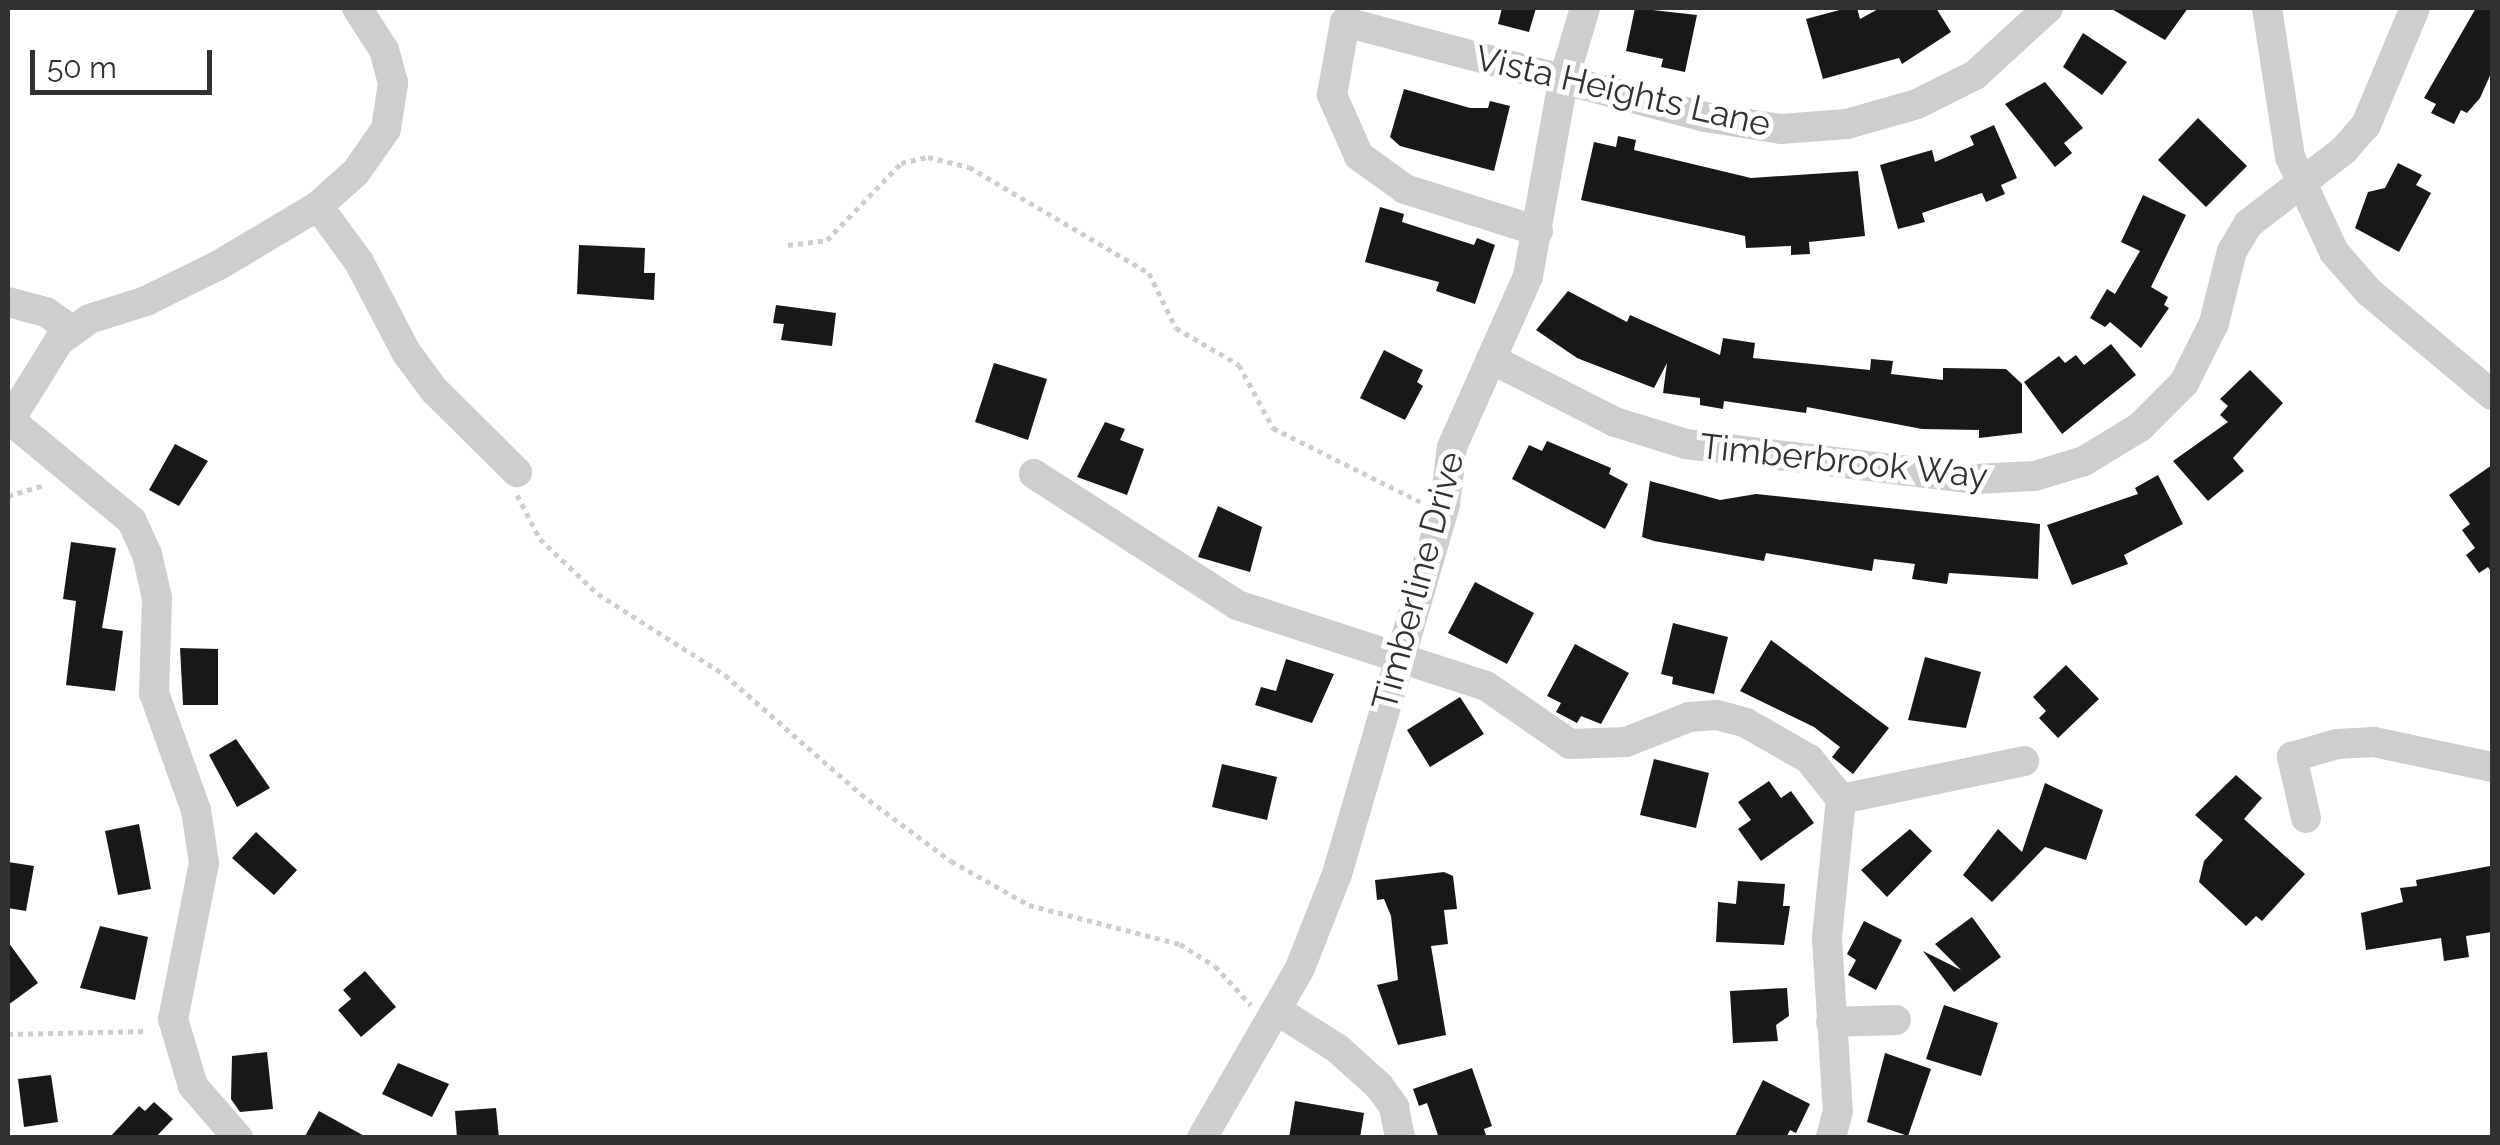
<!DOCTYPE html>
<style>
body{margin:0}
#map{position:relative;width:2500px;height:1145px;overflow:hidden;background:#fff;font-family:Raleway,sans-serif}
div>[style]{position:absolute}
.building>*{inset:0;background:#181818}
.path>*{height:5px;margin-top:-2.5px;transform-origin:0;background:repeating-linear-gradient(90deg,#cecece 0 5px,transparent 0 10px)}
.minor>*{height:30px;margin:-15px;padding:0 15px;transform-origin:15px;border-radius:15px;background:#cecece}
span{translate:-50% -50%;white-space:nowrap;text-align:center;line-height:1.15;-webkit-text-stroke:10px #fff;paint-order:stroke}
.street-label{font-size:35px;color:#313131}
.frame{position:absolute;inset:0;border:10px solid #313131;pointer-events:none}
.scale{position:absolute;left:30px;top:50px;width:182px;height:45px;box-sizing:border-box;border:5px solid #313131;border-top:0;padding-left:12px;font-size:30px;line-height:35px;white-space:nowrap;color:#313131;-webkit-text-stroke:8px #fff;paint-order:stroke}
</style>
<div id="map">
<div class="building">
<i style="clip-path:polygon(1502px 8px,1536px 8px,1529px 32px,1498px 24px)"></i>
<i style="clip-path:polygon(1635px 8px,1697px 15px,1685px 72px,1661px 67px,1663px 59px,1626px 51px)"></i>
<i style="clip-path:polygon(1847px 8px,1857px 8px,1860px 19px,1880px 8px,1936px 8px,1951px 32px,1902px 64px,1899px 58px,1823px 79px,1806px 19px)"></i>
<i style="clip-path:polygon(2110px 8px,2188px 8px,2165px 40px)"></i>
<i style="clip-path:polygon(2476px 8px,2492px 8px,2492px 71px,2480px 98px,2467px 113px,2461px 110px,2454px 124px,2431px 113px,2436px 104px,2424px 98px)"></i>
<i style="clip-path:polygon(2083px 33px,2127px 62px,2102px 95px,2063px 67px)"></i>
<i style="clip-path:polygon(2045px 82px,2083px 128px,2064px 143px,2072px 153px,2055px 167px,2005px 104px)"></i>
<i style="clip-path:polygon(1404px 89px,1470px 108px,1488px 108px,1490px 101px,1510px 106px,1494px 171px,1400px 146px,1390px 137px)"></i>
<i style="clip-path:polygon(2198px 118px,2247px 166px,2206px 207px,2158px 160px)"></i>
<i style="clip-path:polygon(1994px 125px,2017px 178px,2001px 185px,2005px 194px,1986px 202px,1982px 193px,1922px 213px,1925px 222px,1898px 229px,1880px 165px,1932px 150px,1935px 162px,1974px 145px,1970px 136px)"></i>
<i style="clip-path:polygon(1618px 136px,1636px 140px,1634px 150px,1751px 178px,1858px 171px,1865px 236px,1809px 242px,1810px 254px,1791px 255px,1791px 246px,1746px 248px,1745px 236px,1581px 200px,1594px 142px,1616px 147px)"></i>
<i style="clip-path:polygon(2398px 163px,2422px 175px,2416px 185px,2431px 193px,2399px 252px,2355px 228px,2368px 192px,2385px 188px)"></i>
<i style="clip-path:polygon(2143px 195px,2186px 215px,2151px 287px,2168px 297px,2164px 305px,2169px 308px,2141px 348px,2110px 322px,2105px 327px,2090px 318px,2107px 289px,2115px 294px,2140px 251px,2121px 242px)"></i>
<i style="clip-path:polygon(1380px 207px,1404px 214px,1402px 222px,1474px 245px,1477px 238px,1495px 245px,1475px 304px,1436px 291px,1439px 282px,1365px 262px)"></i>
<i style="clip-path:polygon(579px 245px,645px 248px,644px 273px,655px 273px,654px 300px,577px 294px)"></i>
<i style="clip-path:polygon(1568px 291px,1627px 322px,1630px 315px,1720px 355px,1723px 338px,1755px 343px,1753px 358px,1870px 370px,1871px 359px,1893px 361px,1891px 374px,1943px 380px,1943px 368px,2006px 369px,2022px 384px,2022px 433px,1979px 438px,1979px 430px,1922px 429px,1807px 407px,1806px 413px,1724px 401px,1723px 409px,1700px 405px,1700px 398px,1663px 393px,1667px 363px,1654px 388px,1577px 358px,1536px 330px)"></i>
<i style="clip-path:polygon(776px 305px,836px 313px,832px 346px,781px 340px,784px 324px,773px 323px)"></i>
<i style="clip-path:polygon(2111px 344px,2136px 375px,2062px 434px,2024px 382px,2059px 356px,2065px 363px,2076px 355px,2084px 365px)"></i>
<i style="clip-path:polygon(1384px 350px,1423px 370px,1417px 382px,1423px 386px,1405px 420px,1360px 398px)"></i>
<i style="clip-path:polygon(994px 363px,1047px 379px,1028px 440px,975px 422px)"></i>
<i style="clip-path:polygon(2250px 370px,2283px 403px,2233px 458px,2244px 471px,2208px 501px,2173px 461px,2228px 422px,2220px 415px,2228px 406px,2220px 399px)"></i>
<i style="clip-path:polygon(1105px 422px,1125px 429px,1120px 440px,1144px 449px,1127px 495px,1077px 477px)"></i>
<i style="clip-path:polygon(1547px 441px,1611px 468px,1609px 474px,1628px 484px,1605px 529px,1512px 479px,1529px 445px,1542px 451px)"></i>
<i style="clip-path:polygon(175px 444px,208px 461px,179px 506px,149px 490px)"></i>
<i style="clip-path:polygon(2492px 465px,2492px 573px,2488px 567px,2479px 573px,2466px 555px,2475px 548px,2462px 530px,2470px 524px,2449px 495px)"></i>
<i style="clip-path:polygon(2158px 475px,2183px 524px,2124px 555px,2128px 564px,2072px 585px,2047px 525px,2138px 494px,2135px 488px)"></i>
<i style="clip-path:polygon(1650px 481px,1720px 500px,1756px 494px,2040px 524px,2038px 579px,1949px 573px,1947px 584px,1912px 579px,1915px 564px,1874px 559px,1872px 571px,1766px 553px,1764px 561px,1654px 541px,1642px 537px)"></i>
<i style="clip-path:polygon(1218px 506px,1262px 527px,1250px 572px,1198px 557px)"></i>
<i style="clip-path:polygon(71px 542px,116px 548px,102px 628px,123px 631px,115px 691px,66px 685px,76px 601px,63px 599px)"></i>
<i style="clip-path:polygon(1475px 582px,1534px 613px,1507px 664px,1448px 633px)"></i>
<i style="clip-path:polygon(1673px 623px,1728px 637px,1714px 694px,1672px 684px,1673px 677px,1661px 674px)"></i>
<i style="clip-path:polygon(1771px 640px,1889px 728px,1853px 774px,1832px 757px,1840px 747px,1814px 727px,1740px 691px)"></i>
<i style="clip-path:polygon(1575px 644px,1629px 673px,1601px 724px,1581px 716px,1577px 723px,1556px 712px,1561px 703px,1547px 696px)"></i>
<i style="clip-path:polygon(180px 648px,218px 649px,218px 705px,183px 705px)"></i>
<i style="clip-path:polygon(1925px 657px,1981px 672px,1966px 728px,1908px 720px)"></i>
<i style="clip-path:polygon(1286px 659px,1334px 674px,1312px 723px,1255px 705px,1261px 687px,1276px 691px)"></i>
<i style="clip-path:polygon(2066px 665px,2099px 699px,2058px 738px,2039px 718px,2046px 711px,2033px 697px)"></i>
<i style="clip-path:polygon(1460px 697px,1484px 734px,1430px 767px,1407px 730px)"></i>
<i style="clip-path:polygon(236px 739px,270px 788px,237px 807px,209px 755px)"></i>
<i style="clip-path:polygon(1654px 759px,1709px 773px,1696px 828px,1640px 815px)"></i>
<i style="clip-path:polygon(1222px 764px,1277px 777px,1267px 820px,1212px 807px)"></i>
<i style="clip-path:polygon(2236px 775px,2262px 798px,2244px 819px,2305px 874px,2262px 921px,2256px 916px,2246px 926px,2199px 882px,2204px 861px,2223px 840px,2195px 815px)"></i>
<i style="clip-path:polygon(1769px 781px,1781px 798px,1791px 791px,1814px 823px,1761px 861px,1738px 829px,1751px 820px,1738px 802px)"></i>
<i style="clip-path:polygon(2045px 783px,2103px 810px,2086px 860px,2045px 847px,1992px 902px,1963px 875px,1998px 829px,2022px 852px)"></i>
<i style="clip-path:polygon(139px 824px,151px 889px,118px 895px,105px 831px)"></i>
<i style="clip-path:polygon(1910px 829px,1932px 851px,1887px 897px,1861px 870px)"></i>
<i style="clip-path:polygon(256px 832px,297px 870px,274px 895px,232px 858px)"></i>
<i style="clip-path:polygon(8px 862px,34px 866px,26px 911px,8px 908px)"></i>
<i style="clip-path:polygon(2490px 866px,2492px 932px,2466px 936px,2469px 957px,2444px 961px,2441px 938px,2366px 950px,2361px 913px,2403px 902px,2400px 888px,2417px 886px,2416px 880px)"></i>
<i style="clip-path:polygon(1444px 872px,1453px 876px,1457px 909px,1444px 910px,1448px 944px,1431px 946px,1446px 1035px,1398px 1045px,1377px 985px,1398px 980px,1391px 916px,1384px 899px,1377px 900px,1375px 880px)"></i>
<i style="clip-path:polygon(1738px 881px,1785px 884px,1783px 906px,1790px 906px,1784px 945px,1716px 942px,1718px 902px,1736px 904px)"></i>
<i style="clip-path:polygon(1972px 917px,2001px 957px,1954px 992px,1923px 951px,1961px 970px,1935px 944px)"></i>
<i style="clip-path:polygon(1864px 921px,1902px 940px,1876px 990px,1848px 975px,1856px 960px,1847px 954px)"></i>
<i style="clip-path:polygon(100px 926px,148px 937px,135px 1000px,80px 988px)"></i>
<i style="clip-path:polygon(8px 942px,38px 983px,8px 1005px)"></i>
<i style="clip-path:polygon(365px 971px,396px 1007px,361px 1037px,338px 1010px,351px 999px,343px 990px)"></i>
<i style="clip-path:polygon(1787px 988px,1789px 1016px,1776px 1025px,1778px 1041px,1733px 1043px,1730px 991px)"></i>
<i style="clip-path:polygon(1944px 1005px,1998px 1023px,1981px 1076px,1926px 1059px)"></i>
<i style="clip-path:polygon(267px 1052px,273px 1109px,240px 1112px,231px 1099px,232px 1056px)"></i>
<i style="clip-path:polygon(1885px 1053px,1931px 1069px,1908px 1136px,1867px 1122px)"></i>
<i style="clip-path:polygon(398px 1063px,449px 1084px,432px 1117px,382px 1094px)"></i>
<i style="clip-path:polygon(1472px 1068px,1492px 1126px,1484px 1129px,1487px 1138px,1439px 1138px,1427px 1103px,1419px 1106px,1413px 1089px)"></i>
<i style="clip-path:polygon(51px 1075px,58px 1122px,24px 1127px,18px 1079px)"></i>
<i style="clip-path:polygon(1763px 1080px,1810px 1104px,1796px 1133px,1790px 1130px,1786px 1138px,1734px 1138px)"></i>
<i style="clip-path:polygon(1295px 1101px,1364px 1113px,1360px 1138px,1289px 1138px)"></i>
<i style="clip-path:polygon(154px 1102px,173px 1119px,155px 1138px,109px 1138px,139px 1106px,145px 1111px)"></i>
<i style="clip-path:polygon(496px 1108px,499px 1138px,457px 1138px,455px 1111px)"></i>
<i style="clip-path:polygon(319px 1111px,368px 1138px,304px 1138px)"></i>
</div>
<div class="path">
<i style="left:788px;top:245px;width:39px;rotate:-7deg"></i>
<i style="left:827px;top:240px;width:107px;rotate:-46.1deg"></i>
<i style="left:901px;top:163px;width:28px;rotate:-13deg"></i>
<i style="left:928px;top:157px;width:42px;rotate:13.7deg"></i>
<i style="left:969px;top:167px;width:209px;rotate:30.5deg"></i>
<i style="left:1149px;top:273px;width:61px;rotate:63.9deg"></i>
<i style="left:1176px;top:328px;width:73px;rotate:30.4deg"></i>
<i style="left:1239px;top:365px;width:72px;rotate:61.6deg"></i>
<i style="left:1273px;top:428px;width:165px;rotate:26.6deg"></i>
<i style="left:517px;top:495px;width:50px;rotate:62.4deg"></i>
<i style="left:540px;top:539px;width:80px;rotate:43.5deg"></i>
<i style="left:598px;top:594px;width:151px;rotate:32.5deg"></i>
<i style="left:725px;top:675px;width:181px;rotate:41.2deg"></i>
<i style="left:861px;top:794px;width:112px;rotate:36.7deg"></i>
<i style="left:951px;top:861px;width:90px;rotate:29.4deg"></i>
<i style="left:1029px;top:905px;width:156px;rotate:14.5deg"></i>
<i style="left:1180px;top:944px;width:41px;rotate:32.2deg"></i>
<i style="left:1215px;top:966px;width:53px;rotate:47.3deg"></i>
<i style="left:8px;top:496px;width:38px;rotate:-17deg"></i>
<i style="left:8px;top:1034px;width:140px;rotate:-1.2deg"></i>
</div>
<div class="minor">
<i style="left:2267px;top:8px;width:151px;rotate:81.2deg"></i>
<i style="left:2290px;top:157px;width:105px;rotate:65.1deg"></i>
<i style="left:2334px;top:252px;width:53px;rotate:48.8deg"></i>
<i style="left:2369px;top:292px;width:160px;rotate:39.9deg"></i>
<i style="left:318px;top:206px;width:69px;rotate:53.8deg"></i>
<i style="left:359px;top:262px;width:102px;rotate:62.4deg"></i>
<i style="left:406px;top:352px;width:47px;rotate:53.6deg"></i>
<i style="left:434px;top:390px;width:117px;rotate:44.7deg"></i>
<i style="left:1538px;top:231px;width:139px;rotate:-162.5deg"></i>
<i style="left:1405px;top:189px;width:57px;rotate:-144.3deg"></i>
<i style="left:1359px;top:156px;width:67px;rotate:-113.9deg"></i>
<i style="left:1332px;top:95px;width:74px;rotate:-79.9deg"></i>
<i style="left:1345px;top:22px;width:372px;rotate:14.8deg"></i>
<i style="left:1705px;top:117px;width:77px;rotate:9deg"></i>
<i style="left:1781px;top:129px;width:66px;rotate:-4.3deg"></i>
<i style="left:1847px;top:124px;width:73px;rotate:-15.9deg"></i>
<i style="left:1917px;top:104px;width:65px;rotate:-26.6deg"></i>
<i style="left:1975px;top:75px;width:99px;rotate:-42.5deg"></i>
<i style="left:8px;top:302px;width:39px;rotate:15deg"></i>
<i style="left:46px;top:312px;width:33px;rotate:35deg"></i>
<i style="left:1491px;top:359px;width:139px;rotate:26.9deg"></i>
<i style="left:1615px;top:422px;width:74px;rotate:17.2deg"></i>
<i style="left:1686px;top:444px;width:292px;rotate:6.9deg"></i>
<i style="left:1976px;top:479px;width:59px;rotate:-2.9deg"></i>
<i style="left:2035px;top:476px;width:51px;rotate:-17deg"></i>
<i style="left:2084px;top:461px;width:66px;rotate:-31.3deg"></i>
<i style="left:2140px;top:427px;width:62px;rotate:-45deg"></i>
<i style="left:2184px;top:383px;width:67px;rotate:-63.4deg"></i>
<i style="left:2214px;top:323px;width:74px;rotate:-76deg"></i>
<i style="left:2232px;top:251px;width:31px;rotate:-59deg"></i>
<i style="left:2248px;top:224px;width:121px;rotate:-37.6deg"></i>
<i style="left:2344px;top:150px;width:33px;rotate:-49deg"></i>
<i style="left:2366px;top:125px;width:127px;rotate:-67.3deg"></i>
<i style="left:10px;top:420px;width:158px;rotate:39.6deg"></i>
<i style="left:132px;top:521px;width:36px;rotate:66deg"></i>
<i style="left:147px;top:554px;width:45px;rotate:77.2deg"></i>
<i style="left:157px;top:598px;width:95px;rotate:91.8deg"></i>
<i style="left:154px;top:693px;width:124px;rotate:70.3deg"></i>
<i style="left:196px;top:810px;width:54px;rotate:81.4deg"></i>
<i style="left:204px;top:863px;width:159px;rotate:101.2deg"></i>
<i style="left:173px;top:1019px;width:70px;rotate:73.4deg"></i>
<i style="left:193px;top:1086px;width:69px;rotate:49.1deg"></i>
<i style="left:8px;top:423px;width:97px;rotate:-58.1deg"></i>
<i style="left:59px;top:341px;width:37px;rotate:-36deg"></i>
<i style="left:89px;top:319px;width:60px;rotate:-17.5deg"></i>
<i style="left:146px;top:301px;width:81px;rotate:-26.3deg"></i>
<i style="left:219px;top:265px;width:115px;rotate:-30.8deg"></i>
<i style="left:318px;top:206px;width:51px;rotate:-41.8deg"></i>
<i style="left:356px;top:172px;width:52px;rotate:-55.1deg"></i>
<i style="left:386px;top:129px;width:47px;rotate:-81.3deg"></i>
<i style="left:393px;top:83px;width:34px;rotate:-105deg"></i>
<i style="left:384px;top:50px;width:50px;rotate:-122.7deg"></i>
<i style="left:1034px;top:474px;width:242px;rotate:32.8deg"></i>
<i style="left:1237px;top:605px;width:262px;rotate:18deg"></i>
<i style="left:1486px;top:686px;width:102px;rotate:34.6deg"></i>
<i style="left:1570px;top:744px;width:56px;rotate:-2deg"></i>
<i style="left:1626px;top:742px;width:68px;rotate:-21.6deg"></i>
<i style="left:1689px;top:717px;width:28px;rotate:-4deg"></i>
<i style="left:1717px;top:715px;width:30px;rotate:15deg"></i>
<i style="left:1746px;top:723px;width:73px;rotate:29.7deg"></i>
<i style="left:1809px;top:759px;width:51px;rotate:51.3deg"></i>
<i style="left:1841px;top:799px;width:140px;rotate:95.8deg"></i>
<i style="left:1827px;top:938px;width:173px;rotate:86.4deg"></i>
<i style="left:1838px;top:1111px;width:28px;rotate:105deg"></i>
<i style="left:1841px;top:799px;width:187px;rotate:-11.7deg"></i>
<i style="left:2306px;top:818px;width:63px;rotate:-102.9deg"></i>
<i style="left:2292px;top:757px;width:47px;rotate:-16.1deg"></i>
<i style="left:2337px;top:744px;width:37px;rotate:-3deg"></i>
<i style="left:2374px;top:742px;width:121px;rotate:12deg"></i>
<i style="left:1278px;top:1011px;width:71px;rotate:32.3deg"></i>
<i style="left:1338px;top:1049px;width:55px;rotate:42.1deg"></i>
<i style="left:1379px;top:1086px;width:26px;rotate:54deg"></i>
<i style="left:1394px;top:1107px;width:32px;rotate:79deg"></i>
<i style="left:1831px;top:1022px;width:65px;rotate:-1.8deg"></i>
<i style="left:1202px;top:1138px;width:196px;rotate:-60deg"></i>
<i style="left:1300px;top:968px;width:101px;rotate:-68.5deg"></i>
<i style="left:1337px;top:874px;width:385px;rotate:-73.7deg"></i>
<i style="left:1445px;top:504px;width:57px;rotate:-83deg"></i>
<i style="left:1452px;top:447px;width:187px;rotate:-66deg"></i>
<i style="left:1528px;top:276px;width:197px;rotate:-79.8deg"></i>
<i style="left:1563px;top:82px;width:77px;rotate:-73.4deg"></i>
</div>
<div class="street-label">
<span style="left:1623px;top:91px;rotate:13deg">Vista Heights Lane</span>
<span style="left:1844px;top:461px;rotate:6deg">Timberbrook Way</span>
<span style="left:1418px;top:581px;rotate:-75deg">Timberline Drive</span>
</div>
<div class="frame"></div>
<div class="scale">50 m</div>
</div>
